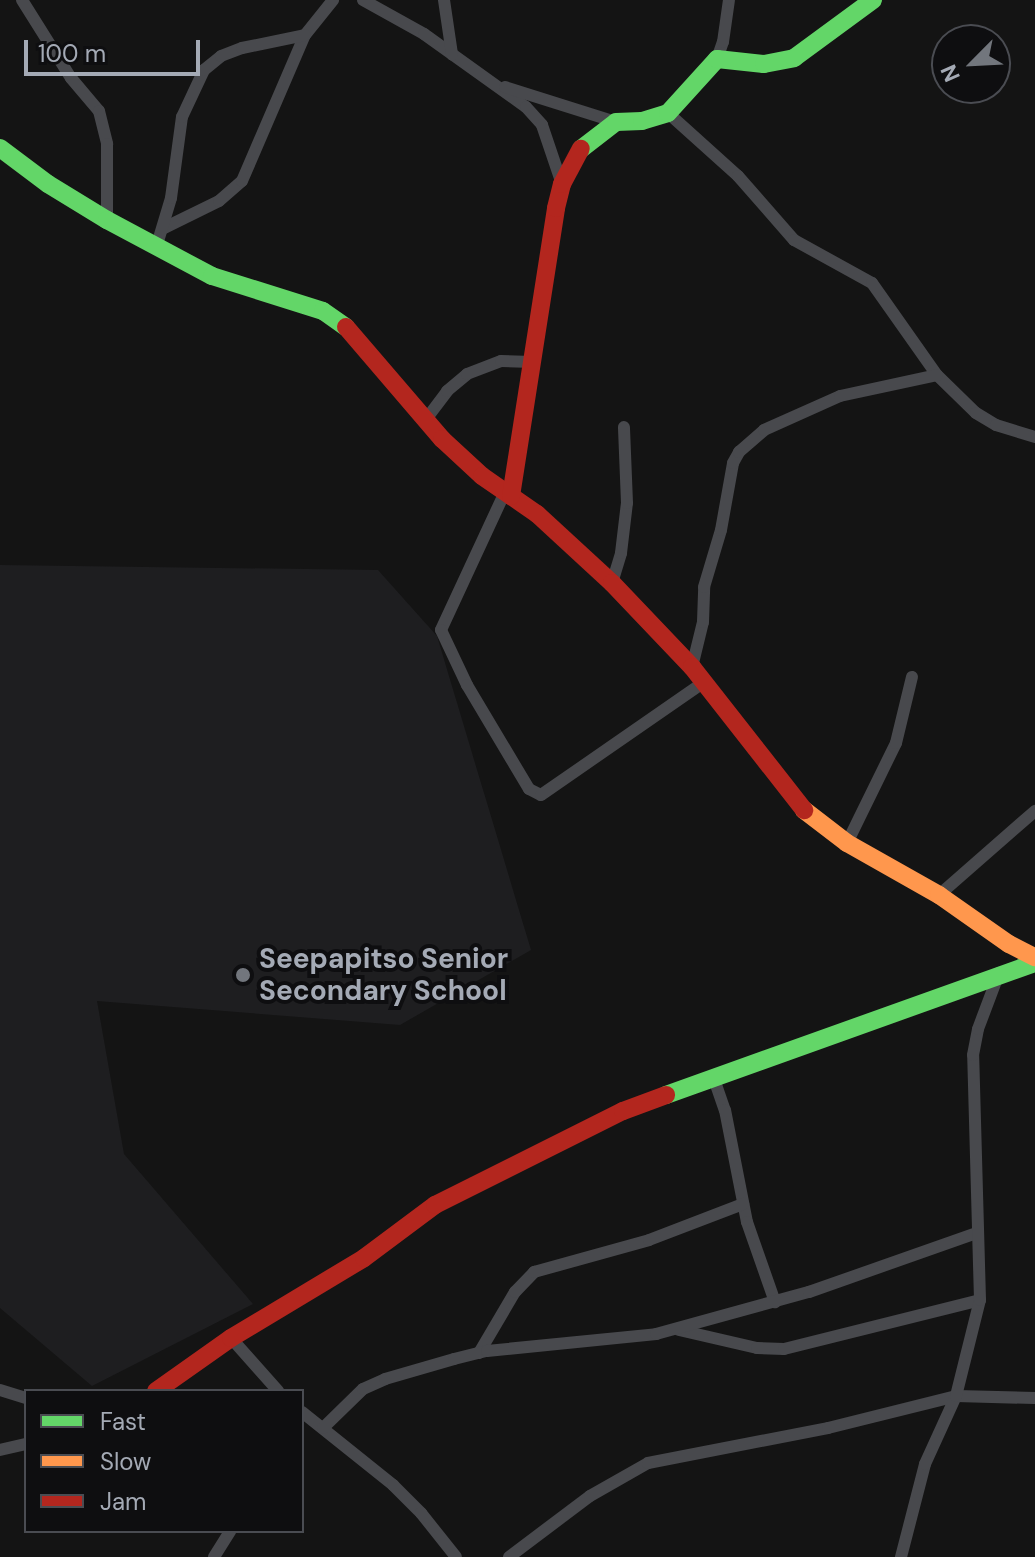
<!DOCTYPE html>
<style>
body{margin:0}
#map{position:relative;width:1035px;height:1557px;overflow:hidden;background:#141414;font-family:"DM Sans",sans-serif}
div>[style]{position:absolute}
.built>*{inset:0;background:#1e1e20}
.street>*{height:12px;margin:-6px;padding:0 6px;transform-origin:6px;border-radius:6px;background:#48494d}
.fast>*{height:18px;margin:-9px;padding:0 9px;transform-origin:9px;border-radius:9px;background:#63d668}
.slow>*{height:18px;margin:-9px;padding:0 9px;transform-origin:9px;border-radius:9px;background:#ff974d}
.jam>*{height:18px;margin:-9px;padding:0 9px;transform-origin:9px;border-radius:9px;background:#b3261e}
.dots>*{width:22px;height:22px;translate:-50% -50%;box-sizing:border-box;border:4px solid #0e0e10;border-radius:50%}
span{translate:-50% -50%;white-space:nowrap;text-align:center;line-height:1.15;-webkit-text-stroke:8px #0e0e10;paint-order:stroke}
.poi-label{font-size:28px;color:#a4aab5;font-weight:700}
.left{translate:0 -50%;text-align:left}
.legend{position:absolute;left:24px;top:1389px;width:280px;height:144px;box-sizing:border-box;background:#0e0e10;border:2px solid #4a4c52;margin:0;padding:10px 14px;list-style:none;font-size:24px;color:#a4aab5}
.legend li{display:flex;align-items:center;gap:16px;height:40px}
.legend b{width:40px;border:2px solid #4a4c52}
.north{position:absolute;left:931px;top:24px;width:80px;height:80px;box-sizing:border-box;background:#0e0e10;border:2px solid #4a4c52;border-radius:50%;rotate:246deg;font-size:22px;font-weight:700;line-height:32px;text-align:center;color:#a4aab5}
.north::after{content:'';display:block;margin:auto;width:28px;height:36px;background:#72767d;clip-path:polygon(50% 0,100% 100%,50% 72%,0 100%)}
.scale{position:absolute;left:24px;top:40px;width:176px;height:36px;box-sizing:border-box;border:4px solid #a4aab5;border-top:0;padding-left:10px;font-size:24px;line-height:28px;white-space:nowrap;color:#a4aab5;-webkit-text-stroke:6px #0e0e10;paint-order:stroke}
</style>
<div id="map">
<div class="built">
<i style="clip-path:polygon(0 565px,378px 570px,437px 636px,531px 950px,400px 1025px,97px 1001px,124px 1154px,253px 1304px,92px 1386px,0 1308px)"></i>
</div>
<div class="street">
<i style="left:22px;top:0;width:92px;rotate:57.9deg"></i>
<i style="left:71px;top:78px;width:43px;rotate:49.7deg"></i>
<i style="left:99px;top:111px;width:34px;rotate:76deg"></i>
<i style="left:107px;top:144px;width:76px;rotate:90deg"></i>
<i style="left:363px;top:0;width:70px;rotate:29.1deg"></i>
<i style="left:424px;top:34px;width:125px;rotate:35.6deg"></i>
<i style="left:526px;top:107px;width:24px;rotate:48deg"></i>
<i style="left:542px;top:125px;width:62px;rotate:71.3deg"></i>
<i style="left:444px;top:0;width:55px;rotate:81.6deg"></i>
<i style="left:717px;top:59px;width:18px;rotate:-71deg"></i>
<i style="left:723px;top:42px;width:42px;rotate:-81.9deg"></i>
<i style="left:505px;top:87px;width:116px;rotate:17.5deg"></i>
<i style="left:668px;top:113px;width:94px;rotate:42deg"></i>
<i style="left:738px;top:176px;width:85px;rotate:48.8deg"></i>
<i style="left:794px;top:240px;width:89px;rotate:28.9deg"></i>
<i style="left:872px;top:283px;width:113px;rotate:54.8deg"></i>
<i style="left:937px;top:375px;width:54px;rotate:44.3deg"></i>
<i style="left:976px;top:413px;width:23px;rotate:31deg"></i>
<i style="left:996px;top:425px;width:41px;rotate:17.1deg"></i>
<i style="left:164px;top:228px;width:61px;rotate:-26.1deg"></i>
<i style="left:219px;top:201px;width:30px;rotate:-41deg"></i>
<i style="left:242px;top:181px;width:159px;rotate:-66.7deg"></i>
<i style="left:305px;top:35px;width:45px;rotate:-51.3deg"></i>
<i style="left:156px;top:248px;width:52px;rotate:-73.3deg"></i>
<i style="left:171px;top:198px;width:82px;rotate:-82.3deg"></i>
<i style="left:182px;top:117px;width:52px;rotate:-64.9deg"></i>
<i style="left:204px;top:70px;width:22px;rotate:-39deg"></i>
<i style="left:221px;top:56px;width:22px;rotate:-21deg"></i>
<i style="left:242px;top:48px;width:64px;rotate:-11.7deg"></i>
<i style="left:427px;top:418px;width:34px;rotate:-53deg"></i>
<i style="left:447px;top:391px;width:26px;rotate:-40deg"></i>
<i style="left:467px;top:374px;width:36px;rotate:-21deg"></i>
<i style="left:501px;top:361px;width:31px;rotate:2deg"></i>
<i style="left:505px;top:492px;width:152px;rotate:114.9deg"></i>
<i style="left:441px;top:630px;width:61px;rotate:64.7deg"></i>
<i style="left:467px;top:685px;width:121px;rotate:59.2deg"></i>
<i style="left:529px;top:789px;width:13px;rotate:27deg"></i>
<i style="left:541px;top:795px;width:198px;rotate:-34.7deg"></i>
<i style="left:612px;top:583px;width:31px;rotate:-73deg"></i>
<i style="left:621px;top:553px;width:50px;rotate:-83.2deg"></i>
<i style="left:627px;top:503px;width:76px;rotate:-92.3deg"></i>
<i style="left:692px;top:667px;width:46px;rotate:-76.3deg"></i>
<i style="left:703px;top:622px;width:35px;rotate:-88deg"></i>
<i style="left:704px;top:587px;width:59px;rotate:-73.4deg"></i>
<i style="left:721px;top:530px;width:68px;rotate:-79.8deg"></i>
<i style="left:733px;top:463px;width:13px;rotate:-61deg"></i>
<i style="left:739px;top:452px;width:33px;rotate:-41deg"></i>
<i style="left:764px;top:430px;width:83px;rotate:-24.1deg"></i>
<i style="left:840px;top:396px;width:99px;rotate:-12.2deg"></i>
<i style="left:847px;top:843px;width:111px;rotate:-63.9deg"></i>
<i style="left:896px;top:743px;width:68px;rotate:-76.4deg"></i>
<i style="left:939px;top:895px;width:128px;rotate:-41.2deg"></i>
<i style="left:713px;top:1076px;width:36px;rotate:71deg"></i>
<i style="left:725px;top:1110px;width:114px;rotate:78.9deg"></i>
<i style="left:747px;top:1222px;width:85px;rotate:70.7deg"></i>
<i style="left:679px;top:1330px;width:80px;rotate:13deg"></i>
<i style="left:757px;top:1348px;width:27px;rotate:2deg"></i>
<i style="left:784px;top:1349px;width:202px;rotate:-14deg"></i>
<i style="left:231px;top:1338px;width:71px;rotate:48.4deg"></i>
<i style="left:479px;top:1353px;width:71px;rotate:-59.5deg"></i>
<i style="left:515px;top:1292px;width:28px;rotate:-46deg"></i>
<i style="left:534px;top:1272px;width:119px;rotate:-15.5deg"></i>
<i style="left:649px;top:1240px;width:101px;rotate:-21deg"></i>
<i style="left:0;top:1390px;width:27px;rotate:17deg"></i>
<i style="left:302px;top:1412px;width:117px;rotate:38.7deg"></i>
<i style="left:393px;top:1485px;width:40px;rotate:45deg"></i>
<i style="left:421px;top:1513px;width:56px;rotate:51.5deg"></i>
<i style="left:323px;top:1428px;width:56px;rotate:-44.3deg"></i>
<i style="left:363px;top:1389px;width:24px;rotate:-24deg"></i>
<i style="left:385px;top:1379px;width:72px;rotate:-16.2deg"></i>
<i style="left:454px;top:1359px;width:34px;rotate:-14deg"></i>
<i style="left:487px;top:1351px;width:170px;rotate:-5.7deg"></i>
<i style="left:656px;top:1334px;width:159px;rotate:-15.4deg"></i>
<i style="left:809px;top:1292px;width:178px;rotate:-19.4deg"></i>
<i style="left:0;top:1450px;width:27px;rotate:-13deg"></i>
<i style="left:214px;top:1557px;width:31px;rotate:-58deg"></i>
<i style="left:509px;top:1557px;width:101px;rotate:-37deg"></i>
<i style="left:590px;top:1496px;width:67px;rotate:-29.6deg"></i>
<i style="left:648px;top:1463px;width:183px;rotate:-11deg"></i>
<i style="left:828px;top:1428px;width:132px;rotate:-14deg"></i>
<i style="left:956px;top:1396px;width:79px;rotate:1.5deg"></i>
<i style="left:901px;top:1557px;width:96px;rotate:-75.5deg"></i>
<i style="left:925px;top:1464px;width:75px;rotate:-65.5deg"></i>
<i style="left:956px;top:1396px;width:99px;rotate:-76deg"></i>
<i style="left:980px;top:1300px;width:245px;rotate:-91.6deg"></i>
<i style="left:973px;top:1055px;width:26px;rotate:-79deg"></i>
<i style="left:978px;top:1029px;width:60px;rotate:-69.4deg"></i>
</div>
<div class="fast">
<i style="left:0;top:148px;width:60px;rotate:36.9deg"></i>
<i style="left:48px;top:184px;width:69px;rotate:31.4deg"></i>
<i style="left:107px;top:220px;width:119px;rotate:28.1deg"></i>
<i style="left:212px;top:276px;width:116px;rotate:17.5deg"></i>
<i style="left:323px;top:311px;width:28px;rotate:35deg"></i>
<i style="left:581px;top:149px;width:44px;rotate:-37.6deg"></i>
<i style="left:616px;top:122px;width:26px;rotate:-2deg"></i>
<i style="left:642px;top:121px;width:27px;rotate:-17deg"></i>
<i style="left:668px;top:113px;width:73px;rotate:-47.8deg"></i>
<i style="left:717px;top:59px;width:47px;rotate:6.1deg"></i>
<i style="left:764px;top:64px;width:31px;rotate:-11deg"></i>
<i style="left:794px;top:58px;width:98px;rotate:-36.3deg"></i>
<i style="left:666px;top:1095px;width:392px;rotate:-19.7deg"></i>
</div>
<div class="slow">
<i style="left:804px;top:810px;width:54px;rotate:37.5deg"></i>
<i style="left:847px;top:843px;width:106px;rotate:29.5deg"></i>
<i style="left:939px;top:895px;width:85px;rotate:35deg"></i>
<i style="left:1009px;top:944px;width:29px;rotate:27deg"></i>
</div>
<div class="jam">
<i style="left:346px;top:327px;width:148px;rotate:49.4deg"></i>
<i style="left:442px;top:439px;width:54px;rotate:42.8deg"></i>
<i style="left:482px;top:476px;width:67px;rotate:34.6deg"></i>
<i style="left:537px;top:514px;width:102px;rotate:42.6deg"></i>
<i style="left:612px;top:583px;width:116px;rotate:46.4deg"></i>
<i style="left:692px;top:667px;width:182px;rotate:51.9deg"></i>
<i style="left:511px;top:496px;width:291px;rotate:-81.1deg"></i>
<i style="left:556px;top:208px;width:25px;rotate:-76deg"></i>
<i style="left:562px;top:184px;width:40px;rotate:-62deg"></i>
<i style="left:156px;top:1391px;width:92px;rotate:-35.2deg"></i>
<i style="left:231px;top:1338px;width:155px;rotate:-31deg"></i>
<i style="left:364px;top:1258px;width:89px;rotate:-36.7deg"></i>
<i style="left:435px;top:1205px;width:210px;rotate:-26.6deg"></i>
<i style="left:623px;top:1111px;width:46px;rotate:-20.4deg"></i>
</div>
<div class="dots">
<i style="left:243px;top:975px;background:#72767d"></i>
</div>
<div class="poi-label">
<span class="left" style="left:259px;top:975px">Seepapitso Senior<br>Secondary School</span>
</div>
<ul class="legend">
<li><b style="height:10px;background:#63d668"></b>Fast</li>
<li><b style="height:10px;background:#ff974d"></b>Slow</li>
<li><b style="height:10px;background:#b3261e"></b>Jam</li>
</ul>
<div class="north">N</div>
<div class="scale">100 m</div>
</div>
